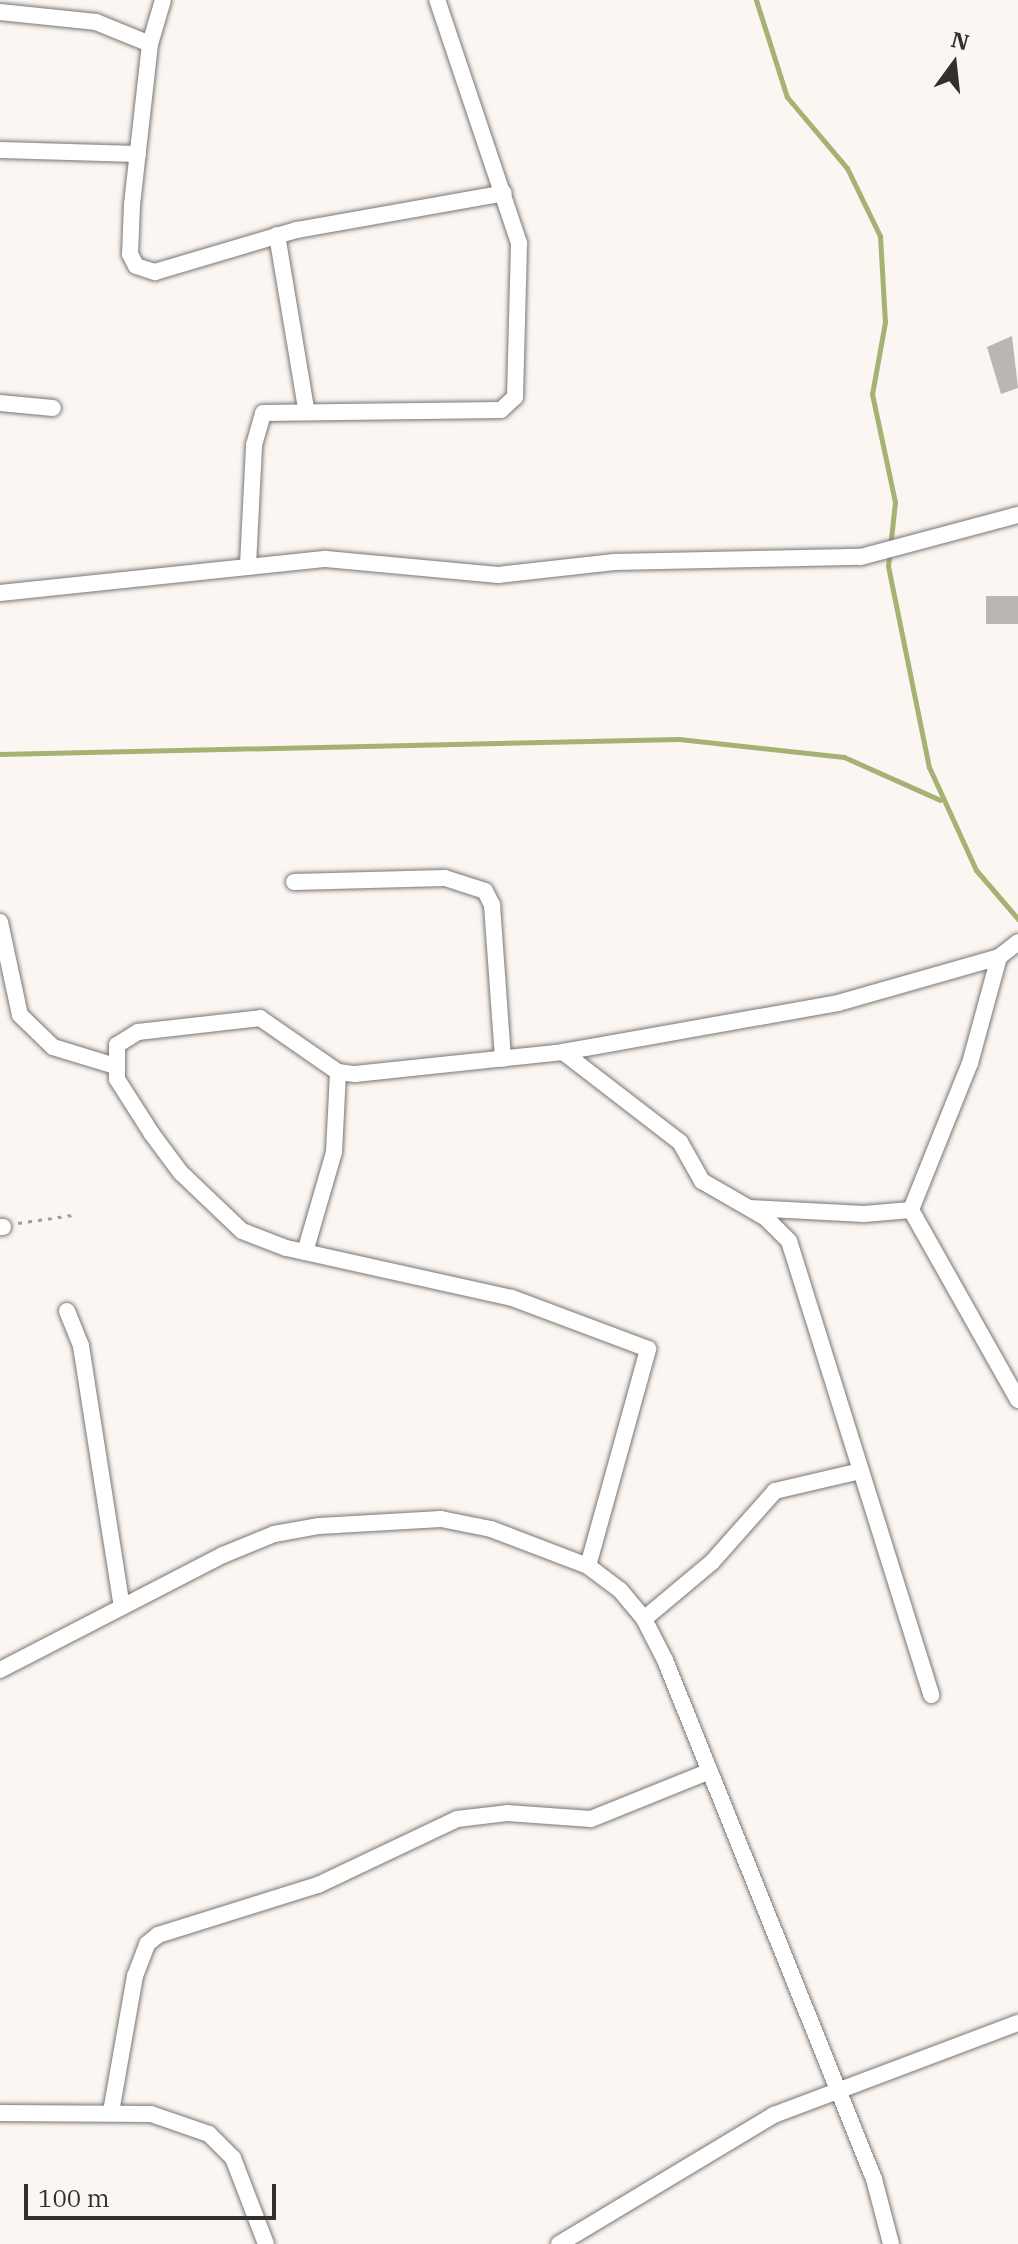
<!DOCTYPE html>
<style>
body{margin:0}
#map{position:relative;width:1018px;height:2244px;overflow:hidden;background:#fbf6f2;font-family:"IBM Plex Serif",serif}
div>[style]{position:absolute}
.stream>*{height:5px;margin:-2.5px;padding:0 2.5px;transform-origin:2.5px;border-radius:2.5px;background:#a5b274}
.building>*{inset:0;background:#bbb5b4}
.path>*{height:3px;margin-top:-1.5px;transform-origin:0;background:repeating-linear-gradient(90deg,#a29e9b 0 4px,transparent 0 10px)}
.roads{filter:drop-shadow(0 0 2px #7a7673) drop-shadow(0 0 2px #7a7673)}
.street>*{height:16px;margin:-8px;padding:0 8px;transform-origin:8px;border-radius:8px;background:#fff}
span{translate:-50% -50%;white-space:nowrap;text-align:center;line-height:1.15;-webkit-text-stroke:8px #fbf6f2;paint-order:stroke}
.north{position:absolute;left:914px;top:24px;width:80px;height:80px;-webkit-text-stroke:6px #fbf6f2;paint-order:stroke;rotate:15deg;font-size:22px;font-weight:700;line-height:32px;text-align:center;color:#31302e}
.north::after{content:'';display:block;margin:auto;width:28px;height:36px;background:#31302e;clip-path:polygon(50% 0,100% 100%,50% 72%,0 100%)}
.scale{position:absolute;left:24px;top:2184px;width:252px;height:36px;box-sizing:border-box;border:4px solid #31302e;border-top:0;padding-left:10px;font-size:24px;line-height:28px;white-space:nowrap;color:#31302e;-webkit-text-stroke:6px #fbf6f2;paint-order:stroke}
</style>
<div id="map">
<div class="stream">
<i style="left:756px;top:0;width:102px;rotate:72.3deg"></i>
<i style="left:787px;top:97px;width:93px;rotate:49.8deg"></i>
<i style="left:847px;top:168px;width:76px;rotate:64.1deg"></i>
<i style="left:880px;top:236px;width:86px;rotate:86.7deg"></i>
<i style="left:885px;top:322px;width:73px;rotate:100.2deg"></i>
<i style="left:872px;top:394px;width:110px;rotate:78deg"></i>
<i style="left:895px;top:502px;width:64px;rotate:96.2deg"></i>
<i style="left:888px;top:566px;width:205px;rotate:78.5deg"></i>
<i style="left:929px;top:767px;width:113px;rotate:65.5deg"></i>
<i style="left:976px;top:870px;width:65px;rotate:49.4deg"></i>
<i style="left:0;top:754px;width:679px;rotate:-1.27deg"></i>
<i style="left:679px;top:739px;width:166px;rotate:6.2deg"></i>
<i style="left:844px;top:757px;width:105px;rotate:24.1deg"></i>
</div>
<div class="building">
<i style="clip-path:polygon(1012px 336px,1018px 388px,1001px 394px,987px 347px)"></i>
<i style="clip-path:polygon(986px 596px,1018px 596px,1018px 624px,986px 624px)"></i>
</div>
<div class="path">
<i style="left:18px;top:1223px;width:55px;rotate:-8.4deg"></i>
</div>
<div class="roads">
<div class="street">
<i style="left:163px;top:0;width:46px;rotate:106.5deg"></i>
<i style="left:150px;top:44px;width:162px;rotate:96.4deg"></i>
<i style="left:132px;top:205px;width:49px;rotate:92.3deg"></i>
<i style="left:130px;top:254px;width:13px;rotate:63deg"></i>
<i style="left:136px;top:266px;width:20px;rotate:18deg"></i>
<i style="left:155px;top:272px;width:148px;rotate:-16.5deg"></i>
<i style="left:297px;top:230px;width:210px;rotate:-10.1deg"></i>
<i style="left:0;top:12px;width:97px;rotate:5.9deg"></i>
<i style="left:96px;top:22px;width:58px;rotate:22.2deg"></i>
<i style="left:0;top:150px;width:138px;rotate:1.7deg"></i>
<i style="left:277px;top:235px;width:176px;rotate:80.5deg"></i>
<i style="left:0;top:403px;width:53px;rotate:5.4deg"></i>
<i style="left:248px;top:565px;width:120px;rotate:-87.1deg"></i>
<i style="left:254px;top:445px;width:33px;rotate:-74deg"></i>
<i style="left:263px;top:413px;width:238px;rotate:-0.7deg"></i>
<i style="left:501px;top:410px;width:19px;rotate:-43deg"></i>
<i style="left:515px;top:397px;width:154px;rotate:-88.5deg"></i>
<i style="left:519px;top:243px;width:256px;rotate:-108.6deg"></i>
<i style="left:0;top:593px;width:328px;rotate:-6deg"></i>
<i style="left:326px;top:559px;width:173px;rotate:5.3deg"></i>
<i style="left:498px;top:575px;width:117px;rotate:-6.4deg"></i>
<i style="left:614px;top:562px;width:247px;rotate:-1.2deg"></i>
<i style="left:861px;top:557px;width:163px;rotate:-15deg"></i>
<i style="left:294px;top:882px;width:151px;rotate:-1.5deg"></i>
<i style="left:445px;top:878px;width:42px;rotate:18deg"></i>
<i style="left:485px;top:891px;width:16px;rotate:63deg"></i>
<i style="left:492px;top:905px;width:154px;rotate:85.9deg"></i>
<i style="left:0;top:922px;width:95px;rotate:77.9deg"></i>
<i style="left:20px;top:1015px;width:46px;rotate:44.1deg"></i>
<i style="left:53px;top:1047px;width:62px;rotate:17deg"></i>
<i style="left:999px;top:957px;width:110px;rotate:105.3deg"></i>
<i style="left:970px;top:1063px;width:158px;rotate:111.9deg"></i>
<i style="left:911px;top:1210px;width:218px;rotate:60.6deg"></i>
<i style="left:563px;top:1052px;width:148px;rotate:37.6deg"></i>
<i style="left:680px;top:1142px;width:45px;rotate:60.6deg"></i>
<i style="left:702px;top:1181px;width:74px;rotate:30deg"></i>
<i style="left:766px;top:1218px;width:33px;rotate:45deg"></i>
<i style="left:789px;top:1241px;width:476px;rotate:72.6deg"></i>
<i style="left:750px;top:1208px;width:114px;rotate:3deg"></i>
<i style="left:864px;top:1214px;width:47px;rotate:-4.9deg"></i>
<i style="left:0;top:1227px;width:3px"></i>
<i style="left:305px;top:1252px;width:104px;rotate:-73.8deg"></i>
<i style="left:334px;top:1152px;width:80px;rotate:-87.1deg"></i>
<i style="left:67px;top:1311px;width:38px;rotate:68deg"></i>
<i style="left:81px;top:1346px;width:264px;rotate:81.1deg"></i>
<i style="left:588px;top:1566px;width:225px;rotate:-74.5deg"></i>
<i style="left:648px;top:1349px;width:145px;rotate:-159.4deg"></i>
<i style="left:512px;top:1298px;width:231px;rotate:-167.5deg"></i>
<i style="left:286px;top:1248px;width:47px;rotate:-158.9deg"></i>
<i style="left:242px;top:1231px;width:84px;rotate:-136.4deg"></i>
<i style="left:181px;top:1173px;width:49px;rotate:-126.6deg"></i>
<i style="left:152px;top:1134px;width:65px;rotate:-122.5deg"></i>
<i style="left:117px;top:1079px;width:34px;rotate:-90deg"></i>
<i style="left:117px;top:1045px;width:25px;rotate:-32deg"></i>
<i style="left:138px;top:1032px;width:123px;rotate:-6.5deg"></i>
<i style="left:260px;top:1018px;width:95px;rotate:34.7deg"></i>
<i style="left:338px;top:1072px;width:17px;rotate:7deg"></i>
<i style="left:355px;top:1074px;width:209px;rotate:-6deg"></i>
<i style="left:563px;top:1052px;width:279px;rotate:-10.1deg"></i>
<i style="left:838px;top:1003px;width:167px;rotate:-15.9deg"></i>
<i style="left:999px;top:957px;width:24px;rotate:-38deg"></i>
<i style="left:644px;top:1619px;width:89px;rotate:-40deg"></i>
<i style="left:712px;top:1562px;width:95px;rotate:-48.4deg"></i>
<i style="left:775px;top:1491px;width:83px;rotate:-13.2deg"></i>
<i style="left:0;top:1670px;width:251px;rotate:-27.3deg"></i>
<i style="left:223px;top:1555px;width:55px;rotate:-22.4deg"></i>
<i style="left:274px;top:1534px;width:46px;rotate:-10.1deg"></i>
<i style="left:319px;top:1526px;width:122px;rotate:-3.3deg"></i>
<i style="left:441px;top:1519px;width:51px;rotate:11.3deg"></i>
<i style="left:491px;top:1529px;width:104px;rotate:20.9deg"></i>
<i style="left:588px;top:1566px;width:40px;rotate:37deg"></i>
<i style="left:620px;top:1590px;width:38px;rotate:50deg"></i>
<i style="left:644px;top:1619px;width:46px;rotate:62.9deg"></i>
<i style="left:665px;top:1660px;width:560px;rotate:68.07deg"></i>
<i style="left:874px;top:2179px;width:67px;rotate:75.3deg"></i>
<i style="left:111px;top:2112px;width:138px;rotate:-80deg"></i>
<i style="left:135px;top:1976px;width:34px;rotate:-69deg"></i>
<i style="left:147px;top:1944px;width:14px;rotate:-39deg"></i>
<i style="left:158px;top:1935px;width:168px;rotate:-17.4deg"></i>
<i style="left:318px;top:1885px;width:154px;rotate:-25.4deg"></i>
<i style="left:457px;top:1819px;width:50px;rotate:-6.8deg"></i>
<i style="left:507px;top:1813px;width:84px;rotate:4.1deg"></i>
<i style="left:591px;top:1819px;width:128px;rotate:-22deg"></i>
<i style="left:0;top:2113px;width:151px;rotate:0.4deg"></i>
<i style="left:151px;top:2114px;width:61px;rotate:19deg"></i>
<i style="left:209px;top:2134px;width:34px;rotate:45deg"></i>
<i style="left:233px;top:2158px;width:92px;rotate:69deg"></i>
<i style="left:559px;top:2244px;width:251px;rotate:-31deg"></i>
<i style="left:774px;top:2115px;width:261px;rotate:-20.7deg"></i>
</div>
</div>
<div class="north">N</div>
<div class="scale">100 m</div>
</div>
